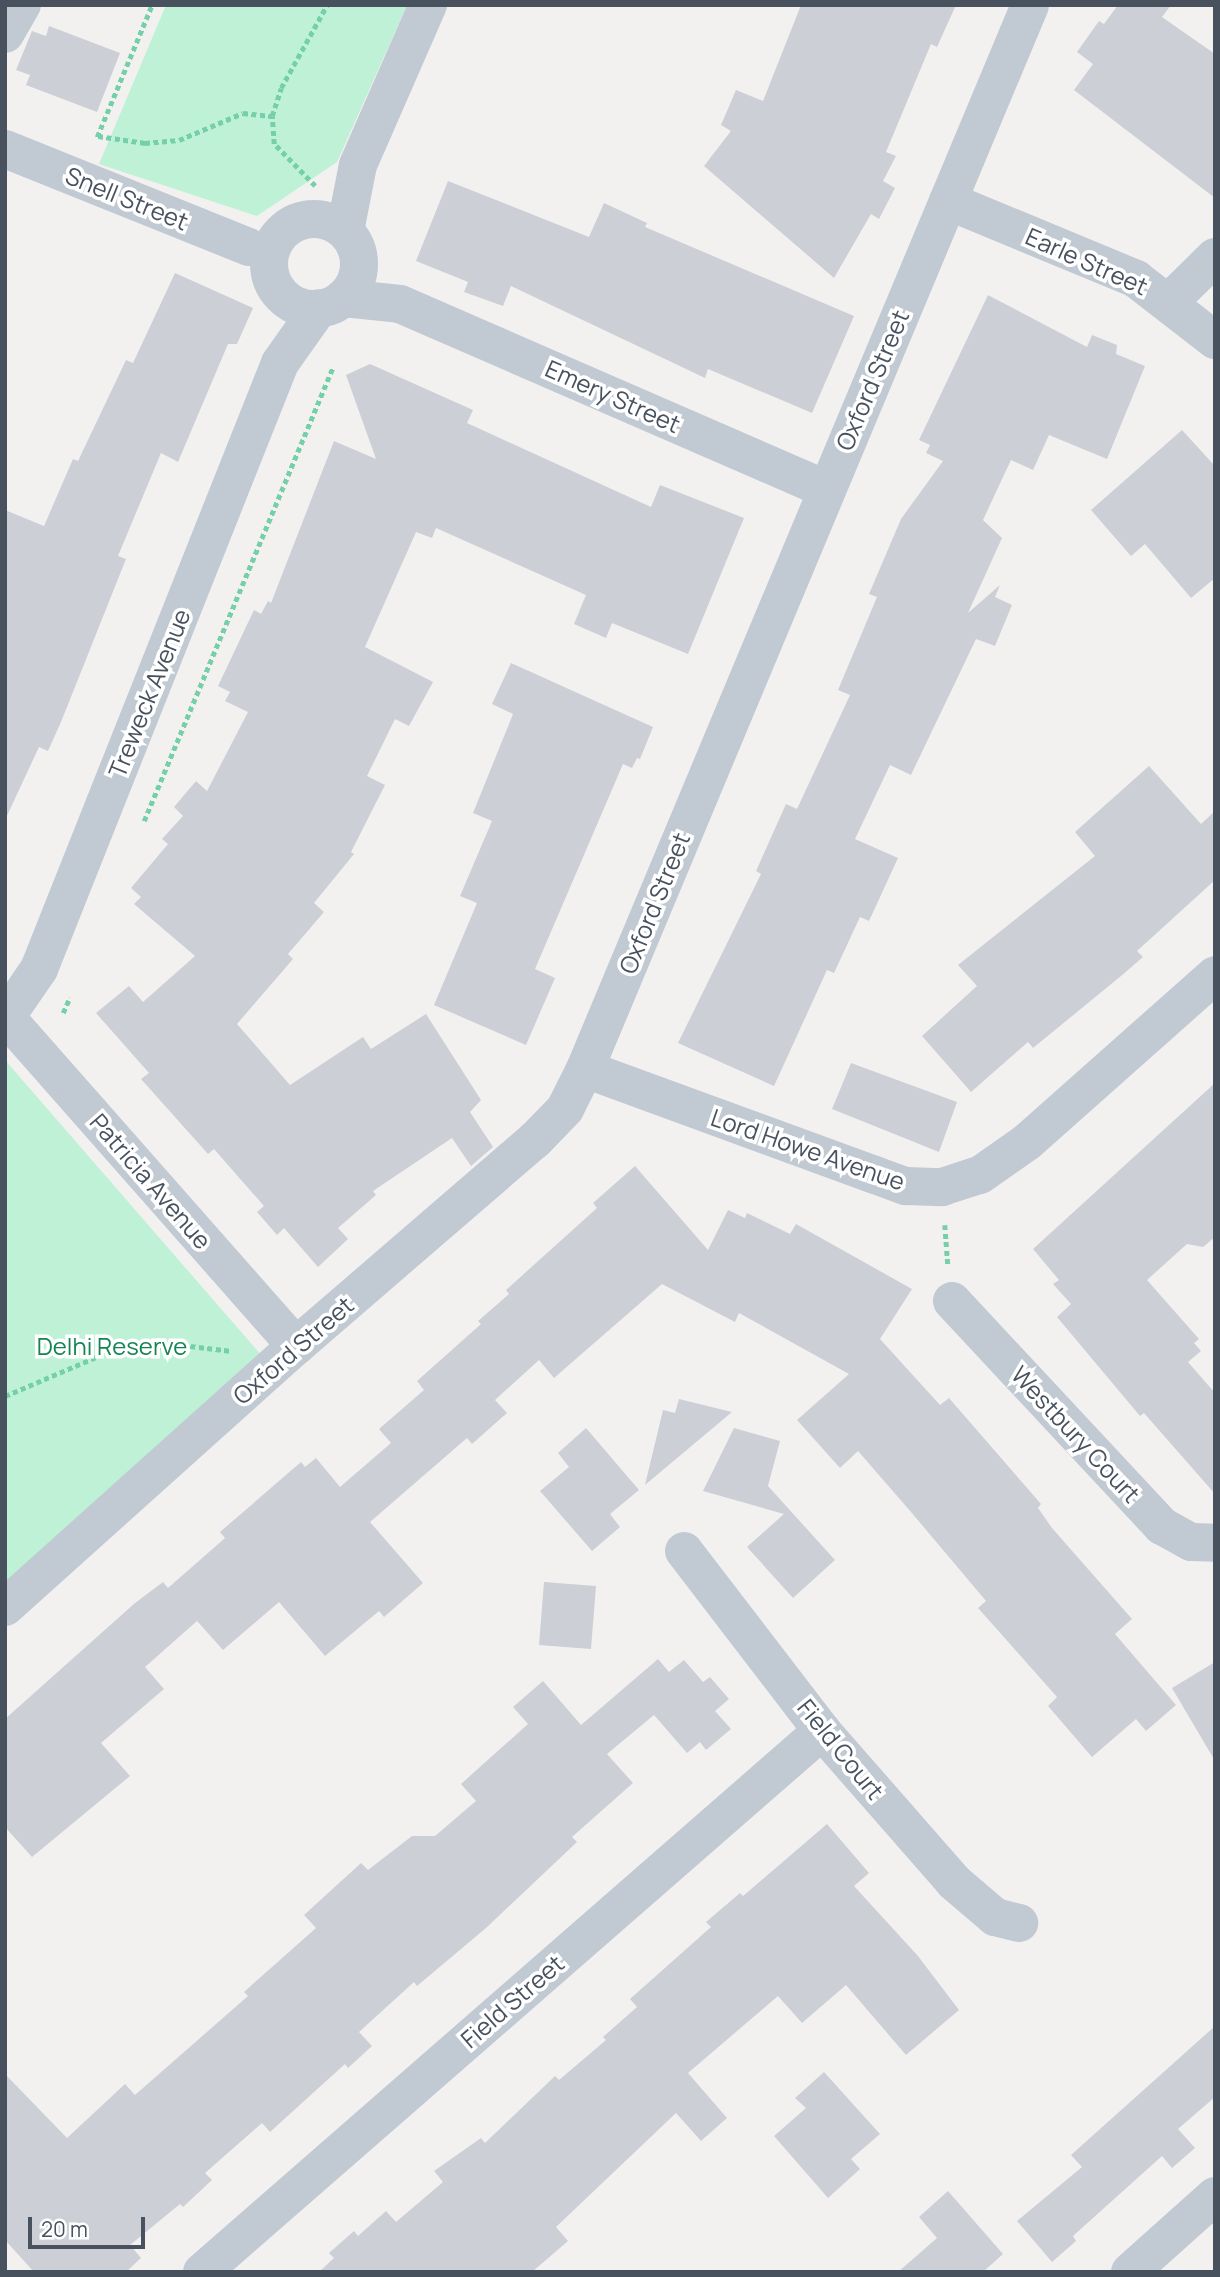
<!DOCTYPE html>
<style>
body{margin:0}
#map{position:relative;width:1220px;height:2277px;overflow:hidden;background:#f3f1f0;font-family:Manrope,sans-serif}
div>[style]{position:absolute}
.green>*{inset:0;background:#bef1d5}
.building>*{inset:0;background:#cccfd6}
.path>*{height:4.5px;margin-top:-2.25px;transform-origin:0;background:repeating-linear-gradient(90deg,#75d0a9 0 5px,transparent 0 8.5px)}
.minor>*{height:38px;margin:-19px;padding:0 19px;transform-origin:19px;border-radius:19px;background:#c1cad2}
.minor>.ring{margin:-19px;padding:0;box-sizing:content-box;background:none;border:38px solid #c1cad2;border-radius:50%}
span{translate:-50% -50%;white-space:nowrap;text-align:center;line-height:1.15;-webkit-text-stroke:7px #fff;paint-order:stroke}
.street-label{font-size:24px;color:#48525f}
.park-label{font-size:24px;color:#148453}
.frame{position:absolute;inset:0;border:7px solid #48525f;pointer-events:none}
.scale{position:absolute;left:28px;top:2217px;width:117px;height:32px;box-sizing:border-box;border:4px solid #48525f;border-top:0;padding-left:9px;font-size:21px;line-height:24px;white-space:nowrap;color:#48525f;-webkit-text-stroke:5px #fff;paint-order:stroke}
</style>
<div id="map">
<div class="green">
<i style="clip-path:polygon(166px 5px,407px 5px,337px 162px,257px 216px,99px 164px)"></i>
<i style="clip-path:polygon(5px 1060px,262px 1356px,5px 1582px)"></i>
</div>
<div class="building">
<i style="clip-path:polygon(801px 5px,956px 5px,937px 47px,931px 44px,886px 152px,896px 156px,883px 181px,895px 188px,879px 219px,871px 214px,834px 278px,704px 166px,731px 131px,721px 125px,736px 90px,763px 101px)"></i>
<i style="clip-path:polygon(1118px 5px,1171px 5px,1162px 17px,1215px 54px,1215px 198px,1074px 90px,1093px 64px,1077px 52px,1099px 21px,1104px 24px)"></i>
<i style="clip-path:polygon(49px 26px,120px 53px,97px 112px,26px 85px,30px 75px,16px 70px,32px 31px,46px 36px)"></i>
<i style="clip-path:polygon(448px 181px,589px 237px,604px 203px,647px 223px,645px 227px,854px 316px,812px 413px,708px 369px,705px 378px,511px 286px,503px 306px,464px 292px,468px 282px,416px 261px)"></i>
<i style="clip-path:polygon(175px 273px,253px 308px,237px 344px,228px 344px,178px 462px,161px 453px,118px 556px,126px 559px,61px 722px,48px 751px,39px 747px,5px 820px,5px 510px,44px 526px,73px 459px,78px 461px,126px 360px,133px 363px)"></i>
<i style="clip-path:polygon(988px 295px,1087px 347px,1092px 335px,1117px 345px,1116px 354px,1145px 366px,1107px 459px,1049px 435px,1033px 470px,1011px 460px,983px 520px,1002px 538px,968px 613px,1000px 585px,995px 597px,1012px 605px,995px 646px,976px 639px,911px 775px,890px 765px,855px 839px,898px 858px,869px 921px,860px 917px,834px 973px,827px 970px,774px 1086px,678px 1043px,761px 874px,756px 871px,786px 804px,797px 809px,850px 695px,838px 690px,877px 597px,869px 594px,901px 519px,943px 461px,926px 453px,930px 445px,919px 440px)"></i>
<i style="clip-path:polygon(370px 364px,473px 410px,467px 423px,651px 507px,660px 485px,744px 518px,688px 654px,612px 623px,606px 638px,574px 624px,586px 595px,436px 528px,432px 538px,416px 532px,365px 647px,433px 682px,409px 726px,395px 719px,367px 776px,385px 785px,351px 852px,354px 854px,314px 903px,324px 912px,288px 954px,293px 959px,237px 1024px,290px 1085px,363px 1037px,371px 1049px,426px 1014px,481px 1100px,470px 1112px,493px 1147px,471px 1166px,452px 1138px,373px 1191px,376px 1195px,338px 1228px,348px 1239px,318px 1267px,284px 1228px,277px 1235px,257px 1212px,264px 1206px,214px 1149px,208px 1154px,141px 1079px,149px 1073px,96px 1013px,129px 986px,143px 1002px,195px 956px,134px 904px,141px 897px,131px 888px,168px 844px,162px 839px,183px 816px,174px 807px,196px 781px,207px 791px,248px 712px,225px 701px,230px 692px,218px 686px,254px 610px,261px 614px,268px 601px,271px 603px,334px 441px,376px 459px,346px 375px)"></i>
<i style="clip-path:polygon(1182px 430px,1215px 466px,1215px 578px,1191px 598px,1145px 544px,1131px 556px,1091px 510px)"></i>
<i style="clip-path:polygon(511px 663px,653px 727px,640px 759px,637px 758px,632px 768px,623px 764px,535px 969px,555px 978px,526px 1045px,434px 1005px,477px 903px,460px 896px,492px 821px,473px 813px,513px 714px,492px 704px)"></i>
<i style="clip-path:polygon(1149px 766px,1201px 824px,1215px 811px,1215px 880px,1137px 951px,1143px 957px,1121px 976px,1033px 1048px,1028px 1042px,971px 1092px,922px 1036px,977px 986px,958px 965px,1095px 856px,1075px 832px)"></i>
<i style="clip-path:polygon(851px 1063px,957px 1102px,939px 1152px,832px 1109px)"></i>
<i style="clip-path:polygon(1215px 1083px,1215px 1237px,1203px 1247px,1187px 1244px,1147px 1280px,1199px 1339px,1194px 1343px,1201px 1351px,1188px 1362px,1215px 1393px,1215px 1494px,1144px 1413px,1140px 1416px,1057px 1317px,1071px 1304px,1053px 1284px,1059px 1280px,1033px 1249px)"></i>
<i style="clip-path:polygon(635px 1166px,708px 1250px,728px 1210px,745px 1218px,747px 1213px,790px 1234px,796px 1224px,912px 1289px,880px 1339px,940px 1405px,949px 1398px,1041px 1504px,1038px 1508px,1052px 1528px,1132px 1619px,1115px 1634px,1176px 1705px,1146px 1731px,1136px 1719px,1092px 1757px,1048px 1706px,1057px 1697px,978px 1608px,986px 1601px,911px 1512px,858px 1451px,840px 1468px,797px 1420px,849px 1374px,739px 1313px,735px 1322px,662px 1284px,554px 1378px,539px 1360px,495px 1400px,507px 1413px,472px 1444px,467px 1438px,370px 1522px,423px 1583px,384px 1617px,379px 1611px,325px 1656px,279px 1602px,223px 1650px,197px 1621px,145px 1667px,164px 1689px,101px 1743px,130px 1776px,32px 1857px,5px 1827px,5px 1719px,135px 1603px,163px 1582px,168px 1588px,225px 1538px,220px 1532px,301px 1462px,305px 1467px,316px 1458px,340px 1487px,391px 1443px,379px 1429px,424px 1390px,417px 1381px,481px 1324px,478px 1321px,509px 1294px,506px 1290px,597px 1208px,593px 1203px)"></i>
<i style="clip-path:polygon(679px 1399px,732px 1412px,645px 1485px,663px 1410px,675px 1413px)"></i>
<i style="clip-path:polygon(586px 1428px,639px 1490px,610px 1514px,620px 1527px,592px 1551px,540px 1491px,569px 1467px,558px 1453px)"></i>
<i style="clip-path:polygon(734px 1428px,780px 1441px,768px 1486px,835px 1560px,793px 1598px,747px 1547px,784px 1514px,703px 1491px)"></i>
<i style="clip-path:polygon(544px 1582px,596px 1586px,591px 1649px,539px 1645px)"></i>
<i style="clip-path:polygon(658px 1659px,669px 1672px,684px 1660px,703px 1682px,710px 1677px,729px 1699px,715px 1711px,731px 1729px,706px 1750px,700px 1742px,687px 1753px,654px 1715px,607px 1754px,633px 1783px,572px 1837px,577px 1842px,486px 1928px,417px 1986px,414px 1982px,359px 2032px,372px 2046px,348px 2068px,345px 2064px,270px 2132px,262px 2123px,205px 2173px,212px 2180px,183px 2207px,180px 2204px,130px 2245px,141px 2258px,126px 2272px,34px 2272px,5px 2240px,5px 2074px,67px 2138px,125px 2084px,135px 2095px,248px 1996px,244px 1992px,316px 1928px,304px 1915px,361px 1863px,368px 1870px,412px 1836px,435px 1836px,476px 1801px,461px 1784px,528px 1724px,513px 1707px,543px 1681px,581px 1725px)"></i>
<i style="clip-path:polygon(1215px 1662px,1215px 1761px,1172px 1688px)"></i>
<i style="clip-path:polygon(827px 1824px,869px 1873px,854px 1886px,918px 1956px,959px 2010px,906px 2055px,846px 1985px,802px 2023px,778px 1996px,688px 2073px,727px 2118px,701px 2141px,676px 2113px,556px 2227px,568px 2241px,532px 2272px,319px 2272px,334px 2258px,329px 2253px,354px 2231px,358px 2236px,386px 2211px,396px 2222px,443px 2182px,434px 2171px,481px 2138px,485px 2143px,555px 2076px,559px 2080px,606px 2040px,603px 2037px,637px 2007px,630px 1999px,711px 1927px,706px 1922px,740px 1893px,743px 1896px)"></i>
<i style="clip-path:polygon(1215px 2026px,1215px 2097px,1178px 2129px,1195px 2148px,1172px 2168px,1162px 2156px,1073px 2236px,1076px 2241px,1052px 2262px,1017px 2221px,1082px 2167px,1071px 2155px)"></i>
<i style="clip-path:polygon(824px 2072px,880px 2134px,851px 2159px,860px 2169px,828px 2198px,774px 2136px,806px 2108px,795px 2098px)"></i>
<i style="clip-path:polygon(948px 2191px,1003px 2254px,983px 2272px,898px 2272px,937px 2238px,919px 2217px)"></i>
</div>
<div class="path">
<i style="left:98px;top:136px;width:48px;rotate:8.5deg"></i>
<i style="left:145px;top:143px;width:34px;rotate:-5deg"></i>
<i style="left:179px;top:140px;width:69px;rotate:-22.9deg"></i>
<i style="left:243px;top:113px;width:29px;rotate:6deg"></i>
<i style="left:97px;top:137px;width:143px;rotate:-67.4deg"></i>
<i style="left:315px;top:186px;width:59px;rotate:-134.3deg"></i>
<i style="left:274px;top:144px;width:28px;rotate:-94deg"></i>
<i style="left:272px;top:116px;width:29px;rotate:-72deg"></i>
<i style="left:281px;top:88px;width:95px;rotate:-61deg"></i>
<i style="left:144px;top:821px;width:490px;rotate:-67.4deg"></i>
<i style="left:63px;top:1013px;width:17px;rotate:-66deg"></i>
<i style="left:945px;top:1225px;width:40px;rotate:85.7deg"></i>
<i style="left:5px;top:1396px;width:112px;rotate:-23.1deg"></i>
<i style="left:108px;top:1352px;width:74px;rotate:-5.4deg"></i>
<i style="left:182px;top:1345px;width:50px;rotate:6.8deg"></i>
</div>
<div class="minor">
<i style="left:5px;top:34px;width:34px;rotate:-60deg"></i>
<i style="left:5px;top:149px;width:263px;rotate:21.9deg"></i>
<i style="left:948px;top:201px;width:204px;rotate:22.5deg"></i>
<i style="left:1136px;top:279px;width:100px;rotate:37.7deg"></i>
<i class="ring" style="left:269px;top:219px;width:52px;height:52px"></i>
<i style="left:345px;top:231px;width:67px;rotate:-78.9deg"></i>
<i style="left:358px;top:165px;width:175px;rotate:-66.4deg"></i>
<i style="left:343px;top:298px;width:57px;rotate:6deg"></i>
<i style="left:400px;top:304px;width:464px;rotate:23.5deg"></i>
<i style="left:1170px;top:301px;width:63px;rotate:-44.4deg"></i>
<i style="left:5px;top:1016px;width:440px;rotate:48.6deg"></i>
<i style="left:6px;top:1017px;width:58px;rotate:-55.5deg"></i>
<i style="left:39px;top:969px;width:652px;rotate:-68.31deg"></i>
<i style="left:280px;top:363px;width:67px;rotate:-54.7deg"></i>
<i style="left:585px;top:1069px;width:309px;rotate:20.1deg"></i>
<i style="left:875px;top:1175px;width:33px;rotate:20deg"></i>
<i style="left:906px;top:1186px;width:36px;rotate:2deg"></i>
<i style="left:942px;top:1187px;width:40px;rotate:-18deg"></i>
<i style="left:980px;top:1175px;width:57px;rotate:-35.1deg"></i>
<i style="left:1027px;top:1142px;width:251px;rotate:-41.6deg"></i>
<i style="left:952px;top:1301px;width:308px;rotate:47deg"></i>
<i style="left:1162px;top:1526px;width:33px;rotate:29deg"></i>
<i style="left:1191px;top:1542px;width:24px;rotate:2deg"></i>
<i style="left:684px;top:1551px;width:227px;rotate:52.5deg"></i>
<i style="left:822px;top:1731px;width:201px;rotate:48.8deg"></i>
<i style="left:954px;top:1882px;width:54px;rotate:40.5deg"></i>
<i style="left:995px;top:1917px;width:25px;rotate:14deg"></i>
<i style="left:5px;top:1607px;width:391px;rotate:-41.9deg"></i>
<i style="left:296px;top:1346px;width:316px;rotate:-40.8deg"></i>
<i style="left:535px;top:1140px;width:43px;rotate:-45.9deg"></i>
<i style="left:565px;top:1109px;width:45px;rotate:-63.4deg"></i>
<i style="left:585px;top:1069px;width:1153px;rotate:-67.3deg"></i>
<i style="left:202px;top:2272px;width:823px;rotate:-41.11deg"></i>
<i style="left:1130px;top:2272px;width:114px;rotate:-41.8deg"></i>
</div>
<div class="street-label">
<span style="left:127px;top:198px;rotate:22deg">Snell Street</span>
<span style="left:1087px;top:261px;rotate:24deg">Earle Street</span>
<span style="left:872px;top:380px;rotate:-67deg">Oxford Street</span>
<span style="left:613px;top:396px;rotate:24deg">Emery Street</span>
<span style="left:149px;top:693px;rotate:-68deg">Treweck Avenue</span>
<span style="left:654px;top:903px;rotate:-68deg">Oxford Street</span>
<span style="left:808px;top:1149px;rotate:19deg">Lord Howe Avenue</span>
<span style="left:151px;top:1181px;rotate:49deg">Patricia Avenue</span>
<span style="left:293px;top:1350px;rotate:-41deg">Oxford Street</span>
<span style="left:1076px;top:1434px;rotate:47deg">Westbury Court</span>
<span style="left:841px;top:1749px;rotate:51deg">Field Court</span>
<span style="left:512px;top:2001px;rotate:-41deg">Field Street</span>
</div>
<div class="park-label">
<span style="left:112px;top:1346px">Delhi Reserve</span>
</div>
<div class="frame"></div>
<div class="scale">20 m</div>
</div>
